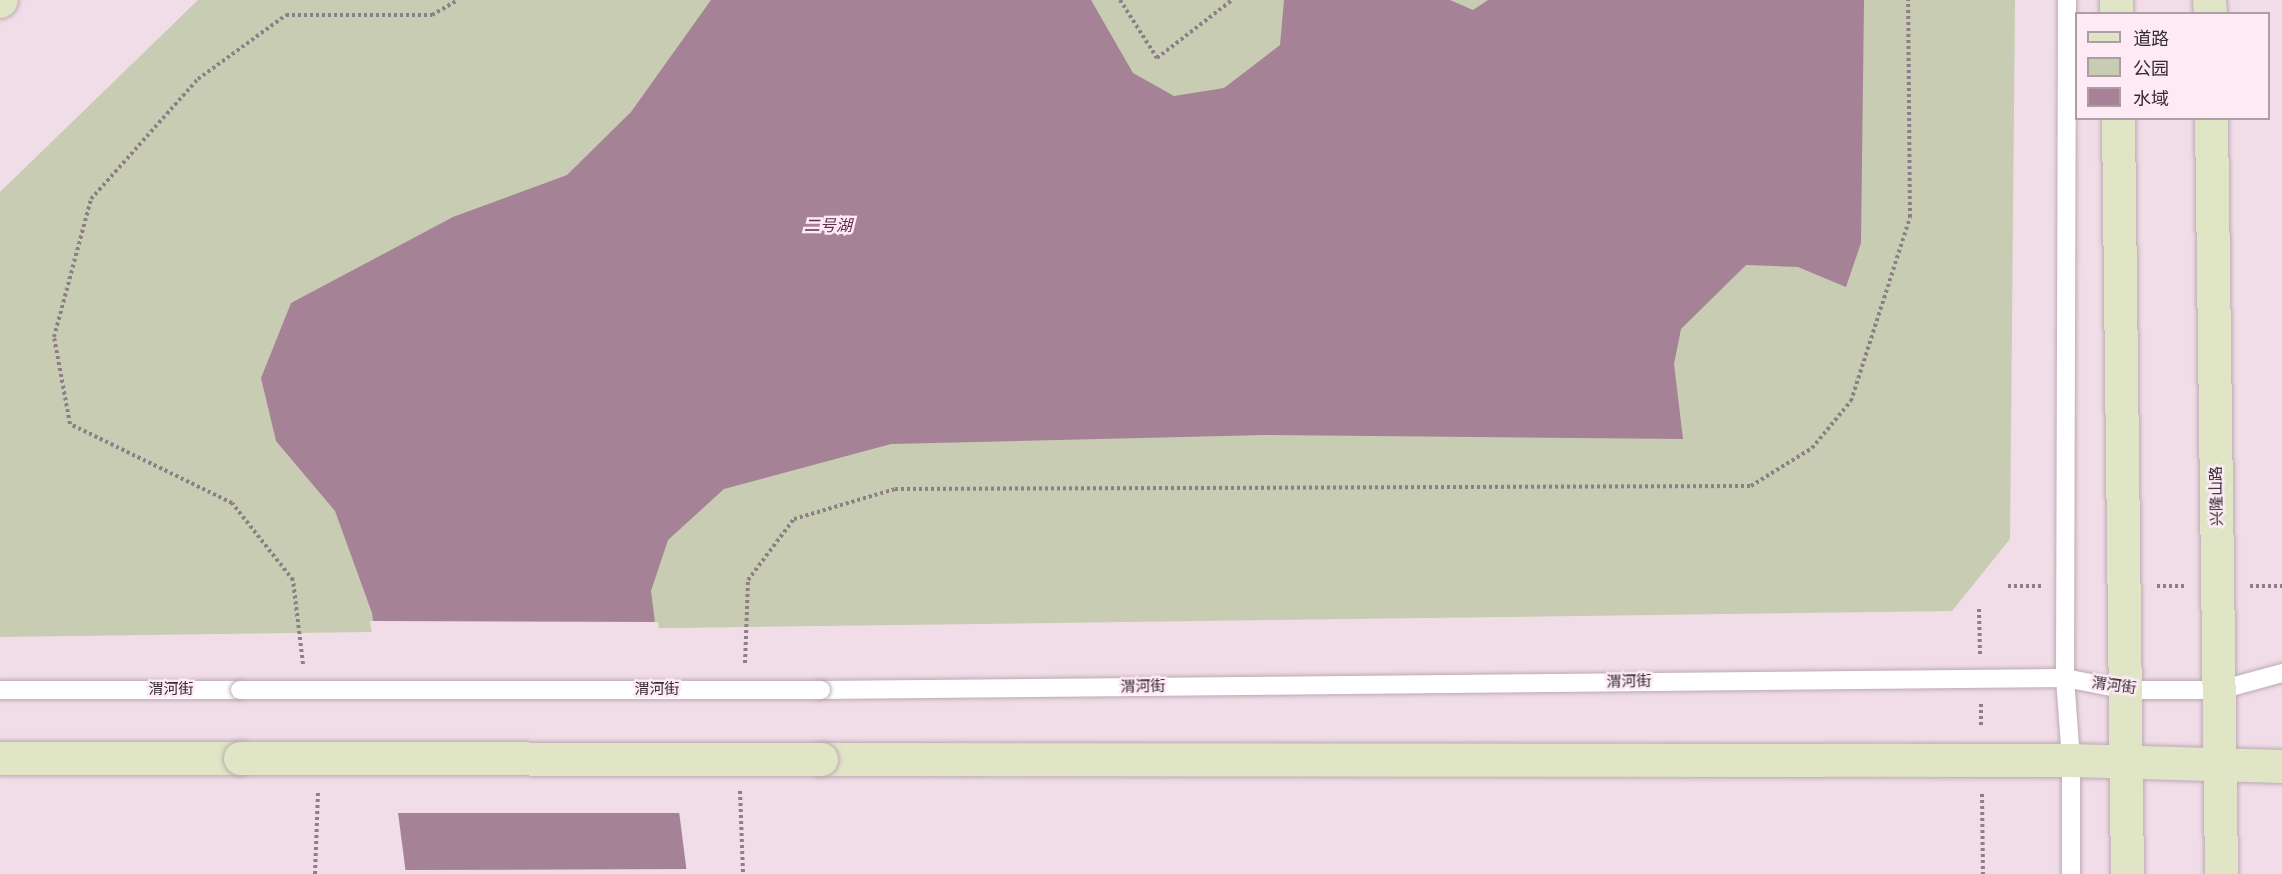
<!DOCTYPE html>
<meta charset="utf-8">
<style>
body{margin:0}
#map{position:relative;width:2282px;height:874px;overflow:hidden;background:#f1dde7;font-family:"Fira Sans Condensed","Noto Sans SC",sans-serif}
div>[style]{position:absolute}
.green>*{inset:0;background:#c7ccb2}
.water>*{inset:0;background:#a58295}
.pier>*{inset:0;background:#f1dde7}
.path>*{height:4px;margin-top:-2px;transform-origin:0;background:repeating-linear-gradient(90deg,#8c7f86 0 3px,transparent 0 6px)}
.roads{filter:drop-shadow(0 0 2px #bca9b3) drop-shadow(0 0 2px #bca9b3)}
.lane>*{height:18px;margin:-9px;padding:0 9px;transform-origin:9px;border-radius:9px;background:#fff}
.secondary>*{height:33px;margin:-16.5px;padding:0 16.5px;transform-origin:16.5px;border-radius:16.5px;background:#e0e5c5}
.bridges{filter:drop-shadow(0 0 2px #bca9b3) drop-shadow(0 0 2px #bca9b3)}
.lane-bridge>*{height:18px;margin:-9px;padding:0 9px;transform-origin:9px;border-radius:9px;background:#fff}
.secondary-bridge>*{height:33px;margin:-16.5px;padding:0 16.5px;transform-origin:16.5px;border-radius:16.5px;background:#e0e5c5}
span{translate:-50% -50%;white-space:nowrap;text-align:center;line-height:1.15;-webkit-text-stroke:5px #feeaf5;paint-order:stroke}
.street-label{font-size:15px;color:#342c30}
.water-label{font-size:16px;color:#5f2f4c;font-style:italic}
.legend{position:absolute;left:2075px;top:12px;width:195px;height:108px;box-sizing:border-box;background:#feeaf5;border:2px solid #ad9ea6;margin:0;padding:8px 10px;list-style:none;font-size:18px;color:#342c30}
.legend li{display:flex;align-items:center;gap:12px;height:30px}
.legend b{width:30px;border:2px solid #ad9ea6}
</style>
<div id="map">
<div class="green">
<i style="clip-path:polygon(198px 0,2015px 0,2010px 539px,1952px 611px,0 637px,0 192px)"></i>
</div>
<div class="water">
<i style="clip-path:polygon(711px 0,1091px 0,1133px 73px,1174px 96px,1224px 88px,1280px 45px,1284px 0,1450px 0,1473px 10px,1488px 0,1864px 0,1861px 243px,1846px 287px,1798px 267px,1746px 265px,1681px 329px,1674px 364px,1683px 439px,1265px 435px,891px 444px,724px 489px,668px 540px,651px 591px,687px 874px,406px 874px,372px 613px,335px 511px,276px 441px,261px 378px,291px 303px,453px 217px,567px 175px,631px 112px)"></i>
</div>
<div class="pier">
<i style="clip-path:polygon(370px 621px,658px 622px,683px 813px,395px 813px)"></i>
<i style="clip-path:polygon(690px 869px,690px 874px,403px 874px,402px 870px)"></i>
</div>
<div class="path">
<i style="left:1120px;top:0;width:69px;rotate:57.5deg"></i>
<i style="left:1157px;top:58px;width:95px;rotate:-37.7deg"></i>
<i style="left:2008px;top:586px;width:33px"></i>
<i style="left:2157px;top:586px;width:28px"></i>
<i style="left:2250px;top:586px;width:32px"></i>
<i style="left:1979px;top:609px;width:45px;rotate:88.7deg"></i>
<i style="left:745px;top:663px;width:83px;rotate:-87.9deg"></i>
<i style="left:748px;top:580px;width:76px;rotate:-53deg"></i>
<i style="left:794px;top:519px;width:105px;rotate:-16.5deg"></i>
<i style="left:895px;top:489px;width:856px;rotate:-0.2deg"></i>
<i style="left:1751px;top:486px;width:72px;rotate:-31.9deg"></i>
<i style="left:1812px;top:448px;width:61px;rotate:-50.3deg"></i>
<i style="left:1851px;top:401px;width:193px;rotate:-72.2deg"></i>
<i style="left:1910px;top:217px;width:217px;rotate:-90.5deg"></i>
<i style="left:303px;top:664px;width:85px;rotate:-96.8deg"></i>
<i style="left:293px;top:580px;width:98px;rotate:-128.4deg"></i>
<i style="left:232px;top:503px;width:180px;rotate:-154deg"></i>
<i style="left:70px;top:424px;width:88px;rotate:-100.4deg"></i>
<i style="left:54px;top:337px;width:143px;rotate:-75deg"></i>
<i style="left:91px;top:199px;width:161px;rotate:-48.3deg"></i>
<i style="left:198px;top:79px;width:109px;rotate:-36deg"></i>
<i style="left:286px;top:15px;width:146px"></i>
<i style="left:432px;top:15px;width:30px;rotate:-30deg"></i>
<i style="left:1981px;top:704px;width:22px;rotate:90deg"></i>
<i style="left:740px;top:791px;width:83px;rotate:87.9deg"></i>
<i style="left:1982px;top:794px;width:80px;rotate:89.3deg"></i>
<i style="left:315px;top:874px;width:83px;rotate:-87.9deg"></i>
</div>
<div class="roads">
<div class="lane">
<i style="left:2067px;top:0;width:678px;rotate:90.17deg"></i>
<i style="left:2065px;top:678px;width:82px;rotate:85.8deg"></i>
<i style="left:2071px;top:760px;width:114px;rotate:90deg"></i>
<i style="left:0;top:690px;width:240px"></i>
<i style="left:821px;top:690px;width:1244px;rotate:-0.55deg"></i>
<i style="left:2065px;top:678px;width:63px;rotate:11deg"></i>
<i style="left:2127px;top:690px;width:93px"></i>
<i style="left:2220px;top:690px;width:64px;rotate:-15.3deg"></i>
</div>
<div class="secondary">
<i style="left:2116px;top:0;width:14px;rotate:90deg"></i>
<i style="left:2209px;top:0;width:14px;rotate:86deg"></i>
<i style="left:0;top:1px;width:1px;rotate:-45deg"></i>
<i style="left:2118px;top:118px;width:756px;rotate:89.32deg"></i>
<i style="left:2211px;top:118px;width:756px;rotate:89.24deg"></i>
<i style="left:0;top:758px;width:240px"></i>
<i style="left:821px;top:759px;width:1250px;rotate:0.05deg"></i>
<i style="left:2071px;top:760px;width:211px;rotate:1.6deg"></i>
</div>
</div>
<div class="bridges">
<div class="lane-bridge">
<i style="left:240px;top:690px;width:581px"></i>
</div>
<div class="secondary-bridge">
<i style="left:240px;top:758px;width:581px;rotate:0.1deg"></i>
</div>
</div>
<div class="street-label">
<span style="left:2217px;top:496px;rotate:-91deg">兴隆山路</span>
<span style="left:1629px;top:682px;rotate:-1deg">渭河街</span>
<span style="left:2114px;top:686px;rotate:8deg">渭河街</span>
<span style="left:1143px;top:687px;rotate:-1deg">渭河街</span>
<span style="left:171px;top:690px">渭河街</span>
<span style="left:657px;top:690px">渭河街</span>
</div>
<div class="water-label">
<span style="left:828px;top:226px">二号湖</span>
</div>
<ul class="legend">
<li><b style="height:8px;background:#e0e5c5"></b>道路</li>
<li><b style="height:16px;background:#c7ccb2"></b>公园</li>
<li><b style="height:16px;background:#a58295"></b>水域</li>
</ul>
</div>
